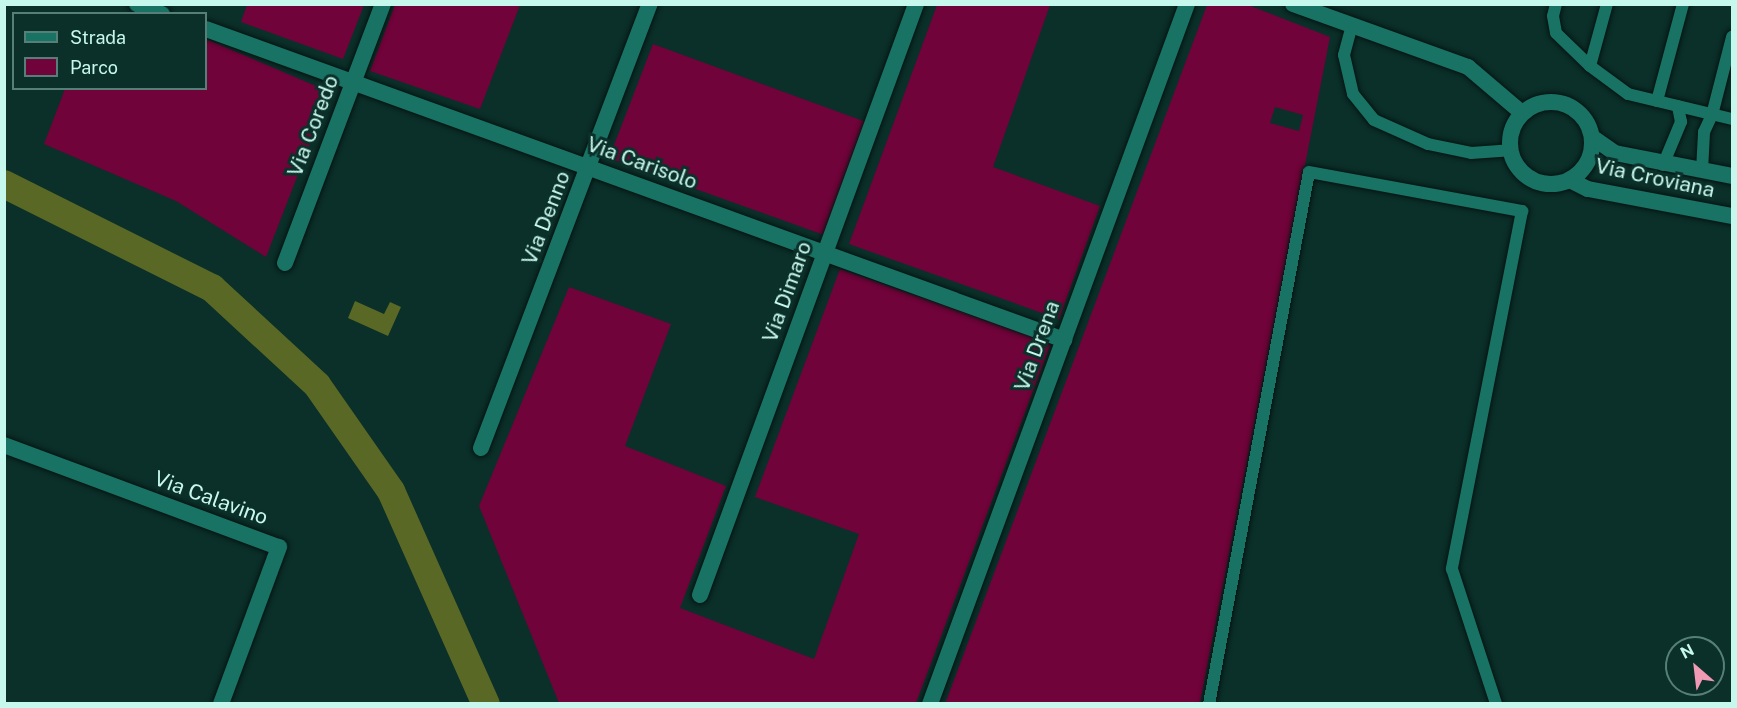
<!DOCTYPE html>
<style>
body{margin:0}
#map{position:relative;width:1737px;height:708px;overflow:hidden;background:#0b2f29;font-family:"Public Sans",sans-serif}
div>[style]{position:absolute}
.green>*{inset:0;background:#700339}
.water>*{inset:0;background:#5a6826}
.canal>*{height:28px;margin:-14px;padding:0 14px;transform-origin:14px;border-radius:14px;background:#5a6826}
.roads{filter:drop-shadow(0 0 2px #061411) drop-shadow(0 0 2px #061411)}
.service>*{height:12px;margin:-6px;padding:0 6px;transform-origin:6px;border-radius:6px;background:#187365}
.minor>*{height:16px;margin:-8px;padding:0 8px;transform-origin:8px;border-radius:8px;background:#187365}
.minor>.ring{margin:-8px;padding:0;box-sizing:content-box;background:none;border:16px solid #187365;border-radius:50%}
span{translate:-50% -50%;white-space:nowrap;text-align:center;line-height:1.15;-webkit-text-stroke:6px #0b2f29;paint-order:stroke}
.street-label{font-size:21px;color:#c6f8ed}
.frame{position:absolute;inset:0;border:6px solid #c6f8ed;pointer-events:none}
.legend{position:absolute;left:12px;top:12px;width:195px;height:78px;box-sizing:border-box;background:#0b2f29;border:2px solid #567f77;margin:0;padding:8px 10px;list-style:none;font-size:18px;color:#c6f8ed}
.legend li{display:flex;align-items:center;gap:12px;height:30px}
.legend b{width:30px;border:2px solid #567f77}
.north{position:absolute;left:1665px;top:636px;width:60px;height:60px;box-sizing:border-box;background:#0b2f29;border:2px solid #567f77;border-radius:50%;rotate:332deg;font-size:16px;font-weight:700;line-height:24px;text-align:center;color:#c6f8ed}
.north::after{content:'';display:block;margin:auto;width:21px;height:27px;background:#f09ab5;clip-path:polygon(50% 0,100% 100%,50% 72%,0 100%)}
</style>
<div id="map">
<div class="green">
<i style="clip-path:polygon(247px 5px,247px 4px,364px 5px,343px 59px,241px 22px)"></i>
<i style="clip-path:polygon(395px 5px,520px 5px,480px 109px,370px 71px)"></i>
<i style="clip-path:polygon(937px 5px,1050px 5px,993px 167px,1100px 206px,1059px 319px,849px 244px)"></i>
<i style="clip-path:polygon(evenodd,1207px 5px,1248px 5px,1330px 37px,1200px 703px,945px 704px,1207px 5px,1275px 107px,1303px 115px,1299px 131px,1270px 123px,1275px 107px)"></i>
<i style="clip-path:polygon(206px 39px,330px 92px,266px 257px,176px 201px,44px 144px,65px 89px,206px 88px)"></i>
<i style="clip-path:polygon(653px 44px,866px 122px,824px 235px,609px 158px)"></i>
<i style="clip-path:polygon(840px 269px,1051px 343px,916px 703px,559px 703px,479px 506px,569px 287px,671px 324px,625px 446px,726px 486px,680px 608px,814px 659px,859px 534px,755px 497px)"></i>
</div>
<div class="water">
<i style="clip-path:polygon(355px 301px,384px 314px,390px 302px,401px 307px,388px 336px,348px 318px)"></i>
</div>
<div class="canal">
<i style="left:4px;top:184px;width:233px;rotate:26.6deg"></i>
<i style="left:212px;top:288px;width:143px;rotate:42.7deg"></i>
<i style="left:317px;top:385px;width:129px;rotate:55.1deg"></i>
<i style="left:391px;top:491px;width:233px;rotate:66deg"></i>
</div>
<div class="roads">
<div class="service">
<i style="left:1556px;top:4px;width:12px;rotate:104deg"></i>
<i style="left:1553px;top:16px;width:17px;rotate:80deg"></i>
<i style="left:1556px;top:33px;width:47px;rotate:44.1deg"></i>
<i style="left:1590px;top:66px;width:47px;rotate:36.4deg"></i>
<i style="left:1628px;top:94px;width:107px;rotate:13.5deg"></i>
<i style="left:1352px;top:25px;width:31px;rotate:105deg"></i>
<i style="left:1344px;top:55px;width:40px;rotate:77deg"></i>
<i style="left:1353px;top:94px;width:33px;rotate:51deg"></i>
<i style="left:1374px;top:120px;width:59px;rotate:24deg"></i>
<i style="left:1428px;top:144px;width:44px;rotate:11.8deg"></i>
<i style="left:1471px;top:153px;width:39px;rotate:-4deg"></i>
<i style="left:1590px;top:66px;width:64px;rotate:-74.7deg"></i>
<i style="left:1657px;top:101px;width:100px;rotate:-75deg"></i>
<i style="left:1663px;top:165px;width:47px;rotate:-67.3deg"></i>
<i style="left:1681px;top:122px;width:16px;rotate:-101deg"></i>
<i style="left:1702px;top:171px;width:39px;rotate:-87deg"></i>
<i style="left:1704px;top:132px;width:19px;rotate:-65deg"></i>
<i style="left:1712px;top:115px;width:81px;rotate:-75.6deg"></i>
<i style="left:1209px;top:704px;width:541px;rotate:-79.35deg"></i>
<i style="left:1309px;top:172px;width:217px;rotate:10.4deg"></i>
<i style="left:1522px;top:211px;width:365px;rotate:101.1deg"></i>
<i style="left:1452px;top:569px;width:142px;rotate:71.9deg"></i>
</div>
<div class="minor">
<i style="left:137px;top:4px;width:27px;rotate:22deg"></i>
<i style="left:1293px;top:4px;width:186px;rotate:19.8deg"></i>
<i style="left:1468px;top:67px;width:71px;rotate:40.4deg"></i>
<i style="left:206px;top:29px;width:913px;rotate:19.92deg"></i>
<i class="ring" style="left:1510px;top:102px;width:66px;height:66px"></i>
<i style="left:1592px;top:137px;width:28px;rotate:35deg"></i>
<i style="left:1615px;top:153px;width:119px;rotate:11.1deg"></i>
<i style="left:1570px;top:180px;width:20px;rotate:27deg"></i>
<i style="left:1588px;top:189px;width:147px;rotate:10.6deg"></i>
<i style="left:285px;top:263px;width:277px;rotate:-69.3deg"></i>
<i style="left:4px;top:445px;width:293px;rotate:20.4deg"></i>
<i style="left:279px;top:547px;width:167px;rotate:110.3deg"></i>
<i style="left:481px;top:448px;width:475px;rotate:-69.2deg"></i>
<i style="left:700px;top:595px;width:629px;rotate:-69.92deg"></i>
<i style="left:930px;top:704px;width:746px;rotate:-69.84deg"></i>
</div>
</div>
<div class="street-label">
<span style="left:313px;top:126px;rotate:-69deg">Via Coredo</span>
<span style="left:642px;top:163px;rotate:20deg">Via Carisolo</span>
<span style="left:1655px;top:178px;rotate:12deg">Via Croviana</span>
<span style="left:546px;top:218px;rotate:-69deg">Via Denno</span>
<span style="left:787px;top:292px;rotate:-70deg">Via Dimaro</span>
<span style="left:1037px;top:346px;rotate:-70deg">Via Drena</span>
<span style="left:211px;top:498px;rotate:20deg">Via Calavino</span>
</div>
<div class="frame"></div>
<ul class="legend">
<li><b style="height:8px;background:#187365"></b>Strada</li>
<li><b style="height:16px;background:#700339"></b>Parco</li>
</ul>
<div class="north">N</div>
</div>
